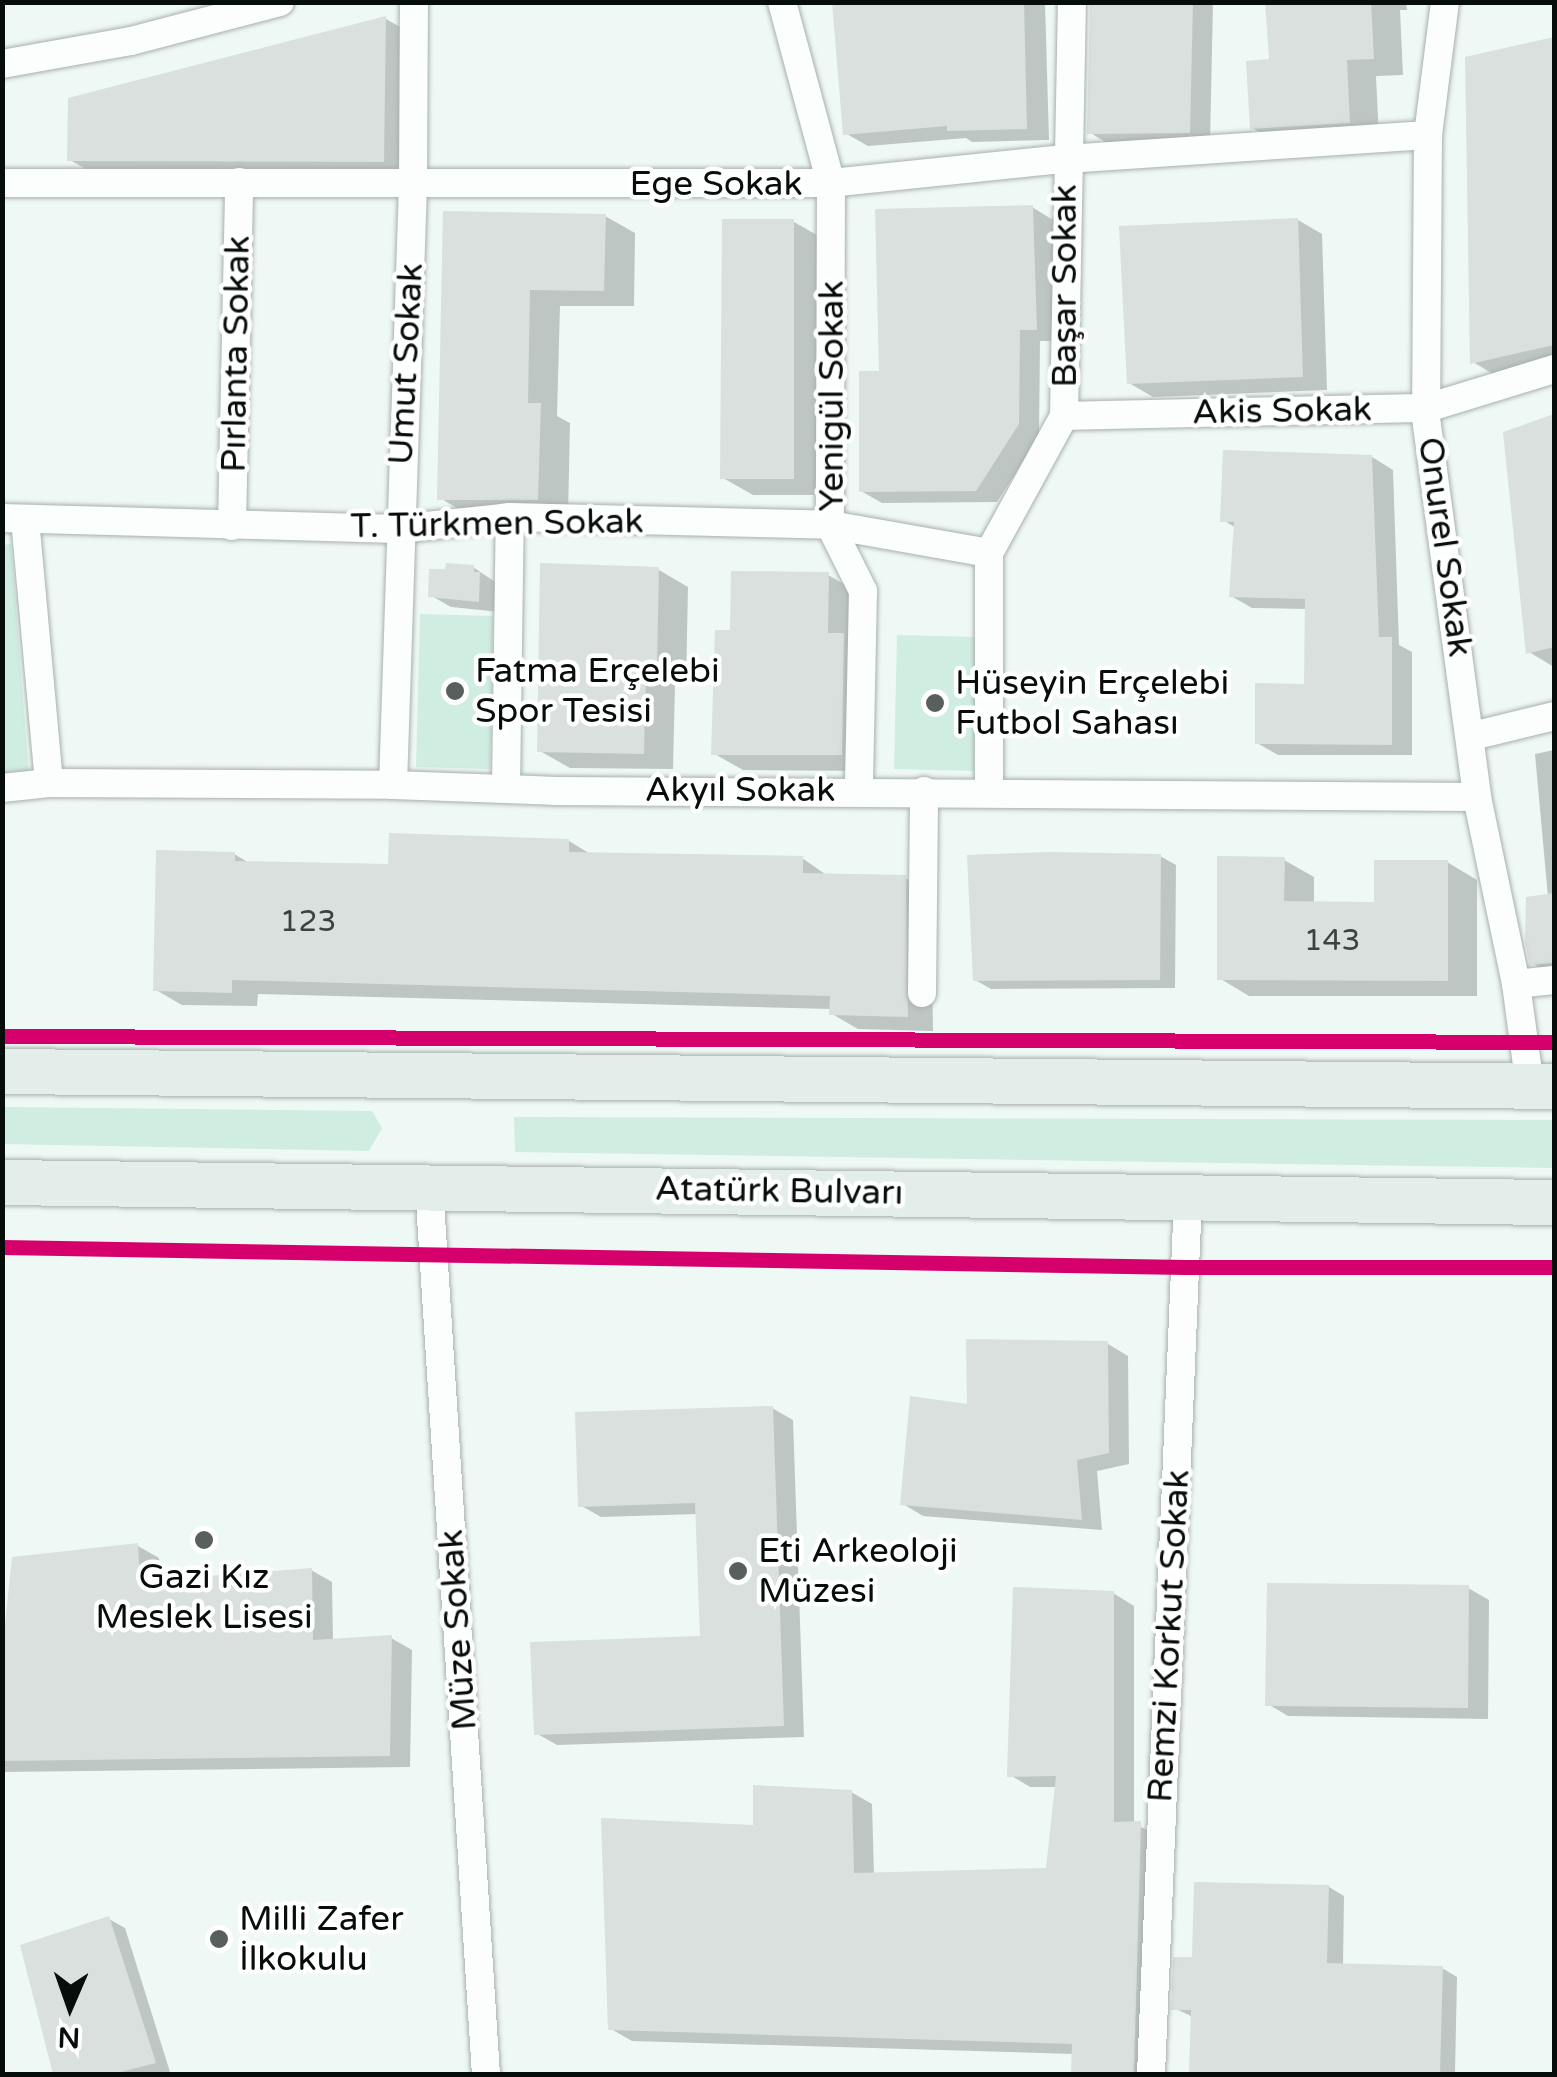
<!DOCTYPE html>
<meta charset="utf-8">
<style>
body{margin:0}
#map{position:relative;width:1557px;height:2077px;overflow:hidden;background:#eef8f4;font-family:"Varela Round",sans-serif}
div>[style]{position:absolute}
.green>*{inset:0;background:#d0ede2}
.shadow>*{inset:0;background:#0003}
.building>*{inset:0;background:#d9e0dd}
.roads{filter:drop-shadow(0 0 2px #a8b0ad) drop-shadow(0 0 2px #a8b0ad)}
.street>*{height:28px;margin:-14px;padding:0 14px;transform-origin:14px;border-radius:14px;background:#fcfefd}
.primary>*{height:45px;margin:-22.5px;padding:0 22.5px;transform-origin:22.5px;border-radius:22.5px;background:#e3eeeb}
.cycleway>*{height:15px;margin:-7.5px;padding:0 7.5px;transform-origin:7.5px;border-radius:7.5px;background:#d6006c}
.dots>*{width:28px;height:28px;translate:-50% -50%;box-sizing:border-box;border:5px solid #fff;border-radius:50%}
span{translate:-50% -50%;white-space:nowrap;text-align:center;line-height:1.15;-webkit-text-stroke:9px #fff;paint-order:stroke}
.number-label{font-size:30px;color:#3c4240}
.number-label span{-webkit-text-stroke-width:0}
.street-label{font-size:35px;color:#070d0b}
.poi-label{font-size:35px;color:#070d0b}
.left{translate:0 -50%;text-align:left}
.frame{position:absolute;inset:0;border:5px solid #070d0b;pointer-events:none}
.north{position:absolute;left:20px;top:1957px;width:100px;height:100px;-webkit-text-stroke:8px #fff;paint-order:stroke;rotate:182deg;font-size:28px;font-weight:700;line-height:40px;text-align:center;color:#070d0b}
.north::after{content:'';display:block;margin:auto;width:35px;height:45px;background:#070d0b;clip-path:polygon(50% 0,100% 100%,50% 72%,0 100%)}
</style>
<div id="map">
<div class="green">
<i style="clip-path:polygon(11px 544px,29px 776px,3px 776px,2px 545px)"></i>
<i style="clip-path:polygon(420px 614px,493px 616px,490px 769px,416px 767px)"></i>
<i style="clip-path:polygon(897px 635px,976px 637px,974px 771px,894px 769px)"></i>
<i style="clip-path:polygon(3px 1107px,372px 1111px,382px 1128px,369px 1151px,3px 1144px)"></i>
<i style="clip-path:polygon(514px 1117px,1554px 1120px,1554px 1168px,515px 1152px)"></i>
</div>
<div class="shadow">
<i style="clip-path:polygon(834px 2px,1045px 2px,1049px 140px,972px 142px,966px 138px,868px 146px,845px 133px)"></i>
<i style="clip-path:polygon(1091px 2px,1213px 2px,1210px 144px,1110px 145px,1089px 132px)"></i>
<i style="clip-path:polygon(1268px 2px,1406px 2px,1407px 10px,1400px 10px,1403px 75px,1376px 76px,1379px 139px,1282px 145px,1252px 128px,1271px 61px)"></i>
<i style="clip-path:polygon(386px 19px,407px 31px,404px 173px,91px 172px,70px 160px,71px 100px)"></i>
<i style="clip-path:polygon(1554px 39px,1554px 365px,1498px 377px,1473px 362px,1468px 59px)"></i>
<i style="clip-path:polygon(1032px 207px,1053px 220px,1057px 341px,1040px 341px,1039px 437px,997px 502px,882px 503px,861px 491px,882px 373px)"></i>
<i style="clip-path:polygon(445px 214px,605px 216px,635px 233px,634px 306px,560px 306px,557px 416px,570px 423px,568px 516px,470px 516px,440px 498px)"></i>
<i style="clip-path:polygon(1298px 220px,1322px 234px,1327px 390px,1153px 397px,1129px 383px)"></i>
<i style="clip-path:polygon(794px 222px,824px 239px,823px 495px,753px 495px,723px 478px)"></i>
<i style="clip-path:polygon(1554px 417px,1554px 556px,1545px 559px,1506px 433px)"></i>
<i style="clip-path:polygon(1372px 457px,1393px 470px,1399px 645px,1412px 652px,1412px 755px,1278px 755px,1257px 743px,1307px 686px,1307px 609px,1252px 608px,1231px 596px,1236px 528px,1223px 520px)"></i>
<i style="clip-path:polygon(473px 567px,501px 586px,500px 612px,451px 607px,430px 595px)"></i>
<i style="clip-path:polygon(659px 570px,688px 587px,686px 685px,675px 684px,673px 769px,570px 768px,540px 751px)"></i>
<i style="clip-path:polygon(1554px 573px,1554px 667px,1529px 652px,1521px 579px)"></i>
<i style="clip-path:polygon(828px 575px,858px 592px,871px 771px,743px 770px,713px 753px,733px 633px)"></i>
<i style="clip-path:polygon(1554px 750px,1554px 976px,1532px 963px,1548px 897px,1535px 754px)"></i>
<i style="clip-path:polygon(569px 841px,592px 855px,802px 858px,828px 876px,905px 878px,931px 893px,933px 1031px,858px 1029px,832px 1014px,832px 1009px,258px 994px,257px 1006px,182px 1005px,156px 990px,234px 854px,251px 864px,390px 866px)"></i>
<i style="clip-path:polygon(1160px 856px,1176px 865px,1175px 988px,991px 989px,975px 980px)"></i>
<i style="clip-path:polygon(1284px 860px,1314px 877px,1314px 904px,1377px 904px,1447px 862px,1477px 880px,1477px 996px,1249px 996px,1219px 978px)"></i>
<i style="clip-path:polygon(1108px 1344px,1128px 1356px,1129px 1464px,1097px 1471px,1102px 1530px,923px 1516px,903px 1504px)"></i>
<i style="clip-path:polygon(772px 1408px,793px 1420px,804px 1737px,557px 1745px,536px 1733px,702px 1638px,698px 1514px,601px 1517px,580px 1505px)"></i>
<i style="clip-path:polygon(138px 1546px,159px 1558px,160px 1582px,311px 1570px,332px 1582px,333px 1641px,391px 1638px,412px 1650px,410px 1767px,2px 1772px,2px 1656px)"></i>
<i style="clip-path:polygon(1468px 1588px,1489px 1600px,1488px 1719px,1288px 1716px,1268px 1704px)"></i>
<i style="clip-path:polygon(1113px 1593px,1134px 1606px,1134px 1824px,1161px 1836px,1156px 2074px,1074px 2074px,1074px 2054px,632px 2041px,611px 2029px,756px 1827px,851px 1792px,872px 1804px,874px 1875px,1049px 1870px,1058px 1787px,1030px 1787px,1010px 1775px)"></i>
<i style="clip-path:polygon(1329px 1887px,1344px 1896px,1343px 1966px,1442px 1968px,1457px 1977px,1455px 2074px,1191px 2074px,1193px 2017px,1174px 2008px,1195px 1960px)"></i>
<i style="clip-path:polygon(109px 1919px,125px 1928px,170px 2072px,56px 2074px,23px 1947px)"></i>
</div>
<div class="building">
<i style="clip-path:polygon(832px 2px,1024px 2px,1027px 129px,947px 131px,947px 126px,843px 135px)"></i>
<i style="clip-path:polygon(1090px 2px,1193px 2px,1190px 133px,1087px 134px)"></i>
<i style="clip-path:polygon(1265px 2px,1371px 2px,1374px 59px,1347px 60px,1350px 123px,1250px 129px,1246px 61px,1269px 59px)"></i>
<i style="clip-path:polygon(386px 16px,384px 162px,67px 161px,68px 98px)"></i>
<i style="clip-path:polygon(1554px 37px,1554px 345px,1470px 364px,1465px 57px)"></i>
<i style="clip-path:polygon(1033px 205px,1037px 330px,1020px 330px,1019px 424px,976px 491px,859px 492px,859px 371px,879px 371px,875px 209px)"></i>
<i style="clip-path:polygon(443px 211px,606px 214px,604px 291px,530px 290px,528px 403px,541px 403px,538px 500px,437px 500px)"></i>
<i style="clip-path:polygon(1298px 218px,1303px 377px,1127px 384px,1119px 226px)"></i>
<i style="clip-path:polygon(722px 219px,794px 219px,794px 479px,720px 479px)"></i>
<i style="clip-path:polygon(1554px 414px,1554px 647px,1526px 654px,1503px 432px)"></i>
<i style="clip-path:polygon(1223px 450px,1372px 455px,1379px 637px,1392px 637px,1392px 745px,1255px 744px,1255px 683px,1304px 684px,1305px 599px,1229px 597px,1234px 522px,1220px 522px)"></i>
<i style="clip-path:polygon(446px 563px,474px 565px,474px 572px,480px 572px,479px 602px,428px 597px,429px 569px,445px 569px)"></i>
<i style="clip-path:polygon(540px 563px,659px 567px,657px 669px,646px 668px,644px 754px,537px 752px)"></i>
<i style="clip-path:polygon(731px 571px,829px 572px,828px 633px,844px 633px,842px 755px,711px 755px,715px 630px,730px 630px)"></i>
<i style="clip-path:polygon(389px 833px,569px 839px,569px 852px,803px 856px,803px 873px,906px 875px,908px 1017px,829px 1015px,830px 996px,232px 980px,232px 993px,153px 991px,156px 850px,235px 852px,235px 861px,388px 864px)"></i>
<i style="clip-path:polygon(1048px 852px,1161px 854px,1160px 980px,973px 981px,967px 855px)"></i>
<i style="clip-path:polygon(1217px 856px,1285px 857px,1284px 901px,1374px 902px,1374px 860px,1448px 860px,1448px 981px,1217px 980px)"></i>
<i style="clip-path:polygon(1554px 893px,1554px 963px,1530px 965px,1525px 942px,1526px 897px)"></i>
<i style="clip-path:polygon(966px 1339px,1108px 1341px,1109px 1453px,1077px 1460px,1082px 1520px,900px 1505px,910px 1396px,967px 1404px)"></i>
<i style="clip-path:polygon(773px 1406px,784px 1726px,534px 1735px,530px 1642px,700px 1636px,695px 1503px,578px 1507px,575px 1412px)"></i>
<i style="clip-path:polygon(138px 1543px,140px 1581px,312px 1568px,313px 1640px,392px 1635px,390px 1756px,2px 1761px,2px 1654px,12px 1557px)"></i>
<i style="clip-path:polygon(1267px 1583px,1469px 1585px,1468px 1708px,1265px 1706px)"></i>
<i style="clip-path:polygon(1013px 1587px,1114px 1591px,1114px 1822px,1141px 1821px,1134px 2074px,1071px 2074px,1072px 2044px,608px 2030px,601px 1818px,753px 1825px,753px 1785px,852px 1790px,854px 1873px,1046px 1868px,1056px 1776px,1007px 1777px)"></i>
<i style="clip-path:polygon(1194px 1882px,1329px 1885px,1327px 1963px,1443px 1966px,1440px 2074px,1189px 2074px,1191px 2010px,1171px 2010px,1173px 1957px,1192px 1957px)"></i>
<i style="clip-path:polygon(109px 1916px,156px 2063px,113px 2074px,53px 2074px,20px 1945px)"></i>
</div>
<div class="roads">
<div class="street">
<i style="left:782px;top:2px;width:188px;rotate:74.9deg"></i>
<i style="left:831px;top:183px;width:342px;rotate:90.2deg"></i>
<i style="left:830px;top:525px;width:74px;rotate:63.4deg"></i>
<i style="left:863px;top:591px;width:198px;rotate:91.2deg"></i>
<i style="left:1445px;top:2px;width:134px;rotate:97.3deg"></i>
<i style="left:1428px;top:135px;width:283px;rotate:90.4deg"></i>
<i style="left:1426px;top:418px;width:382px;rotate:82.3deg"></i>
<i style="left:1477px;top:797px;width:191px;rotate:78.2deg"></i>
<i style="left:1516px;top:984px;width:103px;rotate:82.2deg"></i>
<i style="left:2px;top:64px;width:131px;rotate:-10.1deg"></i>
<i style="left:131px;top:41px;width:154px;rotate:-14.7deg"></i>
<i style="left:2px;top:183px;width:829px"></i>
<i style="left:831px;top:183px;width:235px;rotate:-5.9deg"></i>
<i style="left:1065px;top:159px;width:364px;rotate:-3.8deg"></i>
<i style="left:1064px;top:416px;width:363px;rotate:-1.3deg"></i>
<i style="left:1427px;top:408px;width:133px;rotate:-17.1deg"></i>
<i style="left:2px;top:518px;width:396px;rotate:1.6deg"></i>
<i style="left:398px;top:529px;width:113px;rotate:-6.1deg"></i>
<i style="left:510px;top:517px;width:320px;rotate:1.4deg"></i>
<i style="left:830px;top:525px;width:161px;rotate:10deg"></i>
<i style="left:25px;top:519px;width:265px;rotate:84.8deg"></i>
<i style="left:232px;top:526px;width:344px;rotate:-88.8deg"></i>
<i style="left:1472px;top:736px;width:84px;rotate:-13.7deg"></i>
<i style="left:393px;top:785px;width:601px;rotate:-88.09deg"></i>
<i style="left:413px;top:184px;width:182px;rotate:-89.7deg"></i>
<i style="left:2px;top:788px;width:47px;rotate:-6.1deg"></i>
<i style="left:49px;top:783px;width:344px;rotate:0.3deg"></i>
<i style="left:393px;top:785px;width:163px;rotate:2.1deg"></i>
<i style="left:556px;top:791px;width:921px;rotate:0.37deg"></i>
<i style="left:506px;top:788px;width:271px;rotate:-89.2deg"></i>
<i style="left:989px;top:791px;width:238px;rotate:-90deg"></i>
<i style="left:989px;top:553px;width:156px;rotate:-61.3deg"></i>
<i style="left:1064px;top:416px;width:414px;rotate:-88.9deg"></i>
<i style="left:1516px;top:984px;width:38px;rotate:-6deg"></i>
<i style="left:922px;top:993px;width:202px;rotate:-89.4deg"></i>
<i style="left:429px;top:1186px;width:890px;rotate:86.33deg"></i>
<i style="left:1151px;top:2074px;width:878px;rotate:-87.58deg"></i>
</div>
<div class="primary">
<i style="left:2px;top:1071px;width:1552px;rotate:0.55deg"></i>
<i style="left:2px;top:1182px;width:1552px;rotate:0.74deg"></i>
</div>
</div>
<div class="cycleway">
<i style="left:2px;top:1036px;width:1552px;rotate:0.22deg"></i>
<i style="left:2px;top:1247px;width:1184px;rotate:0.97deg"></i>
<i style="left:1186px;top:1267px;width:368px"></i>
</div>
<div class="dots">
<i style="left:455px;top:691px;background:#585f5d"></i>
<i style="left:935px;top:703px;background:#585f5d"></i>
<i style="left:204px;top:1540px;background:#585f5d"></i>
<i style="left:738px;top:1571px;background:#585f5d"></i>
<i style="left:219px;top:1939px;background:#585f5d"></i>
</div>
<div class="number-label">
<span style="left:308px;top:922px">123</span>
<span style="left:1332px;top:941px">143</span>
</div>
<div class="street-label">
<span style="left:716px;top:184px">Ege Sokak</span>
<span style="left:1065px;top:286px;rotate:-90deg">Başar Sokak</span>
<span style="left:236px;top:354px;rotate:-89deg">Pırlanta Sokak</span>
<span style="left:406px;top:364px;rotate:-87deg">Umut Sokak</span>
<span style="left:832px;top:396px;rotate:-90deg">Yenigül Sokak</span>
<span style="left:1282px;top:411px;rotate:-1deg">Akis Sokak</span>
<span style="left:497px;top:524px;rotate:-1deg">T. Türkmen Sokak</span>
<span style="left:1445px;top:547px;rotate:82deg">Onurel Sokak</span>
<span style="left:740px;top:790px">Akyıl Sokak</span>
<span style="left:779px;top:1191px;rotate:1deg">Atatürk Bulvarı</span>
<span style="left:458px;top:1630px;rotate:-94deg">Müze Sokak</span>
<span style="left:1169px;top:1636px;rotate:-87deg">Remzi Korkut Sokak</span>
</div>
<div class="poi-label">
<span class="left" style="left:475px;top:691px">Fatma Erçelebi<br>Spor Tesisi</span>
<span class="left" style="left:955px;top:703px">Hüseyin Erçelebi<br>Futbol Sahası</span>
<span class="left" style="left:758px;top:1571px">Eti Arkeoloji<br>Müzesi</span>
<span style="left:204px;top:1597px">Gazi Kız<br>Meslek Lisesi</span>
<span class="left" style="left:239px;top:1939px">Milli Zafer<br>İlkokulu</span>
</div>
<div class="frame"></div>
<div class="north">N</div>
</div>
